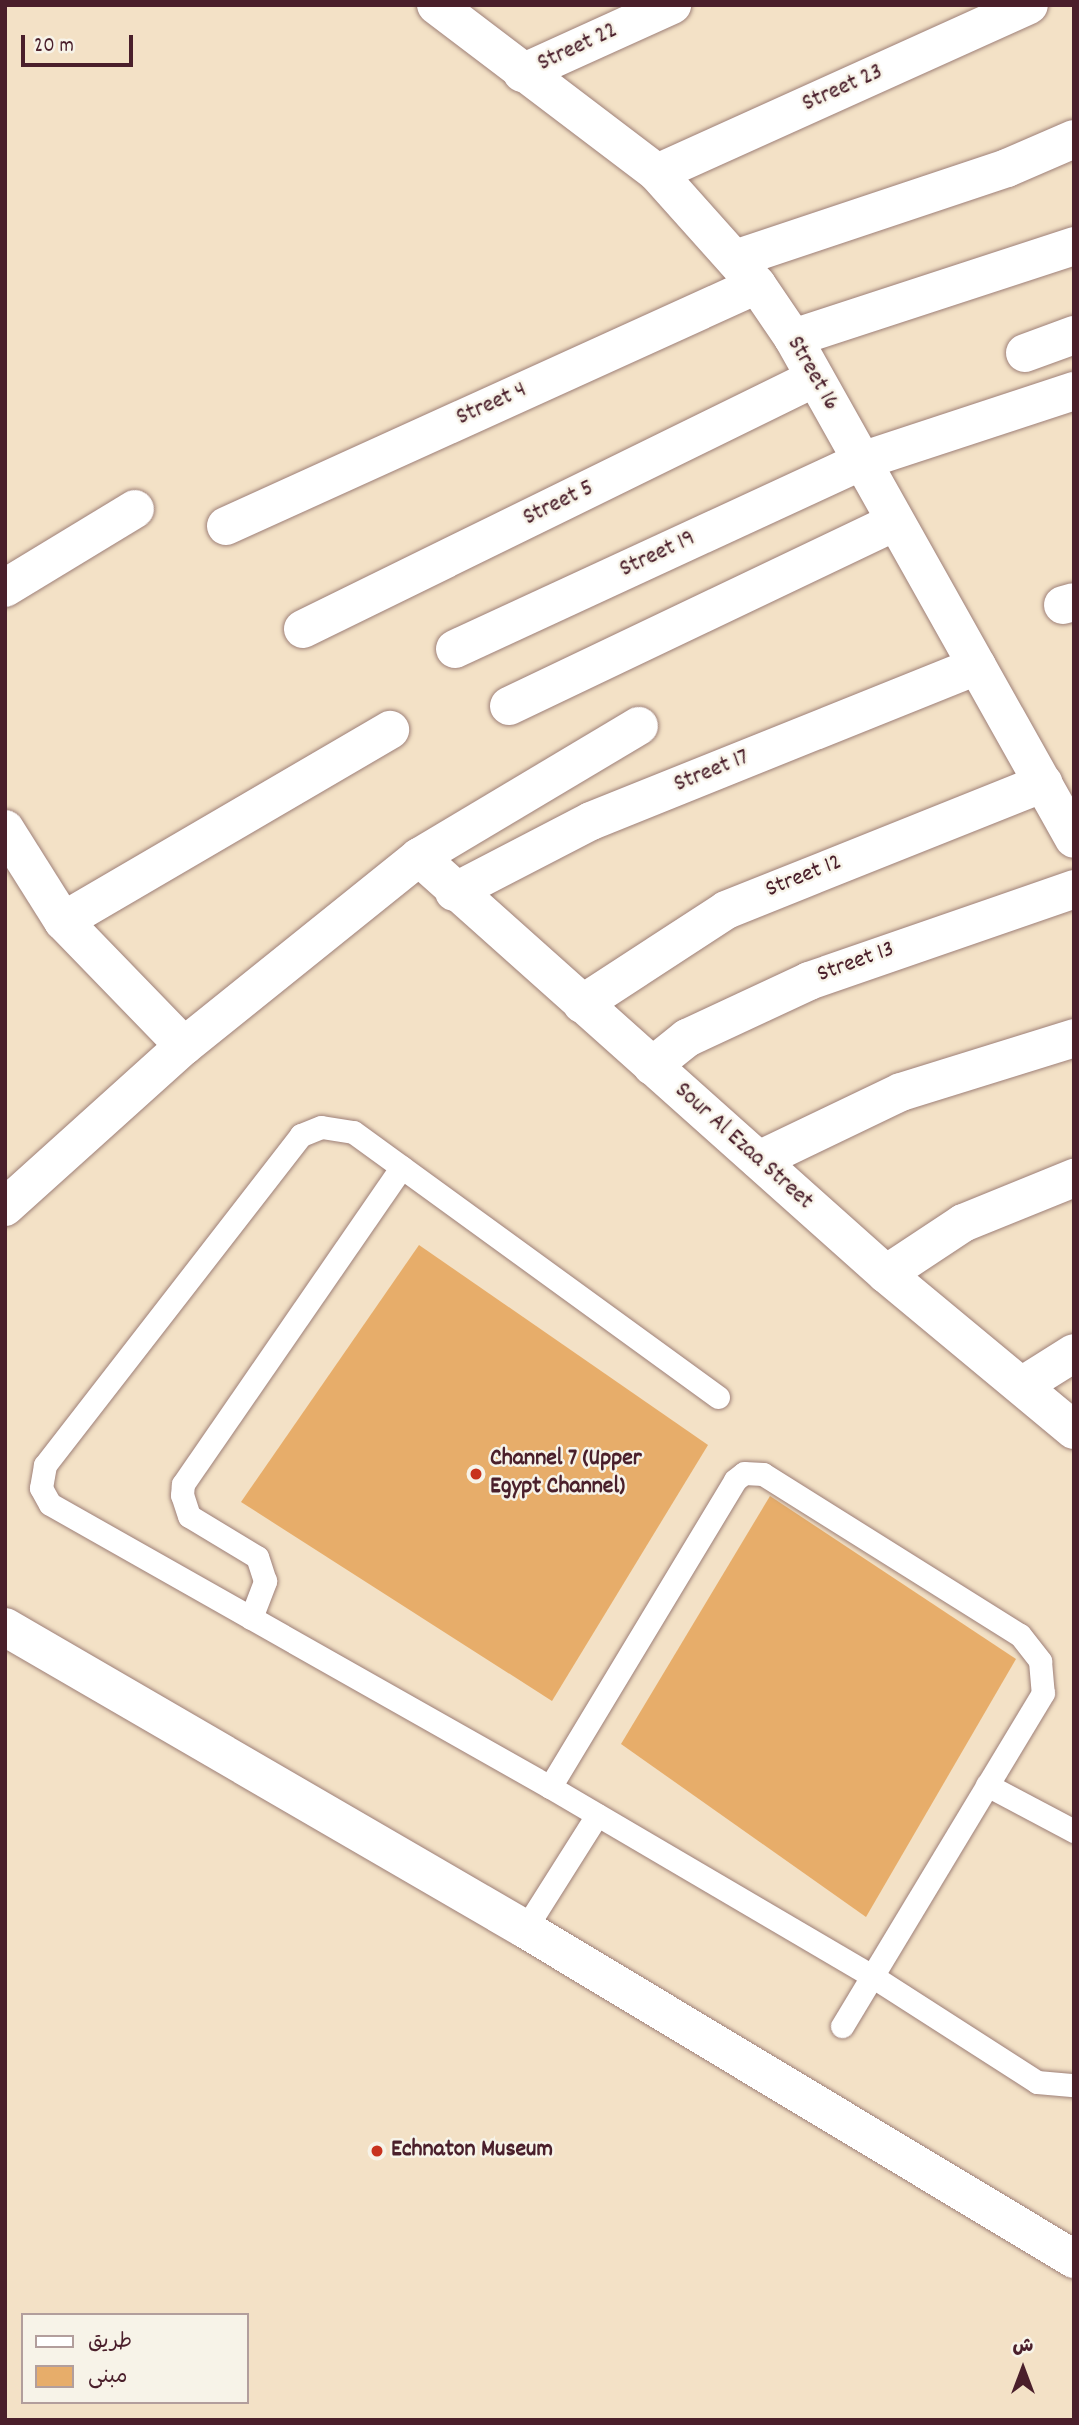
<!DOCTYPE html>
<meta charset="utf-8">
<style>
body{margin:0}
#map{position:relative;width:1079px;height:2425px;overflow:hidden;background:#f3e1c6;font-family:Dekko,"Playpen Sans Arabic",sans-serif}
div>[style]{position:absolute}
.building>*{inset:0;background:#e7ad6a}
.roads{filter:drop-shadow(0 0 2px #9e8078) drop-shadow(0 0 2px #9e8078)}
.service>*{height:23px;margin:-11.5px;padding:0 11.5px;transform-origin:11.5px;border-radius:11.5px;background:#fff}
.minor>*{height:38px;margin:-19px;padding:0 19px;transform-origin:19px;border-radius:19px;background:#fff}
.dots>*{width:19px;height:19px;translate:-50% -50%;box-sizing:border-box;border:4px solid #f7f3e8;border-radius:50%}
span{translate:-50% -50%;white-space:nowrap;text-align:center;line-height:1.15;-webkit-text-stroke:5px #f7f3e8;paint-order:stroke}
.street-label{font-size:24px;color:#4a1f2b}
.poi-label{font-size:24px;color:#4a1f2b;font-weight:700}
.left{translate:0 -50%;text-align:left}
.frame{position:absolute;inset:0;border:7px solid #4a1f2b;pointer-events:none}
.legend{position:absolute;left:21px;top:2313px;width:228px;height:91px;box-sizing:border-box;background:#f7f3e8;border:2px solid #b29e9c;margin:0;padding:9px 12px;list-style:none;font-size:21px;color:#4a1f2b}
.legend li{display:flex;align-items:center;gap:14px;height:35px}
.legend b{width:35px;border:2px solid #b29e9c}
.north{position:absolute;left:988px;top:2334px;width:70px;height:70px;-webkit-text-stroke:5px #f7f3e8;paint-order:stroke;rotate:0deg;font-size:19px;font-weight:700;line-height:28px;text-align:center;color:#4a1f2b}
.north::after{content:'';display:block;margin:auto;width:24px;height:32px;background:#4a1f2b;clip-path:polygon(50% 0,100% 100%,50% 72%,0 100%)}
.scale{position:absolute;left:21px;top:35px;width:112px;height:32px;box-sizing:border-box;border:4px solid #4a1f2b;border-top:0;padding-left:9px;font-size:21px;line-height:24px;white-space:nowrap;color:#4a1f2b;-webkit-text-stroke:5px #f7f3e8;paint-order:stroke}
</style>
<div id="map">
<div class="building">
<i style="clip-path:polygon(419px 1245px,708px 1445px,552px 1701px,241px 1502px)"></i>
<i style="clip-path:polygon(770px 1496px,1016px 1659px,866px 1917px,621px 1744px)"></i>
</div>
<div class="roads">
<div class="service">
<i style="left:718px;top:1397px;width:451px;rotate:-144deg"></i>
<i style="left:353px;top:1132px;width:32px;rotate:-171deg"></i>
<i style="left:321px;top:1127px;width:22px;rotate:158deg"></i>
<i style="left:301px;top:1135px;width:418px;rotate:127.8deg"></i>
<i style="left:45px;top:1465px;width:23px;rotate:100deg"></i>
<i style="left:41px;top:1488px;width:18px;rotate:61deg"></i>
<i style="left:50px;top:1504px;width:575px;rotate:29.51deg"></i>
<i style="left:550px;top:1787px;width:373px;rotate:30.4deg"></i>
<i style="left:872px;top:1976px;width:196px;rotate:32.7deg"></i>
<i style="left:1037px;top:2082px;width:37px;rotate:5deg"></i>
<i style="left:251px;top:1618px;width:40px;rotate:-69deg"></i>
<i style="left:265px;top:1581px;width:25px;rotate:-108deg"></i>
<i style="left:257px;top:1557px;width:79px;rotate:-148.9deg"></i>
<i style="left:189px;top:1516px;width:22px;rotate:-108deg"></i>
<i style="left:182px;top:1495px;width:11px;rotate:-85deg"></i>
<i style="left:183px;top:1484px;width:385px;rotate:-55.4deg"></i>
<i style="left:987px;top:1785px;width:98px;rotate:27.9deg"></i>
<i style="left:550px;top:1787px;width:358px;rotate:-58.9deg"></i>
<i style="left:735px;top:1480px;width:11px;rotate:-38deg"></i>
<i style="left:744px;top:1473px;width:19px;rotate:3deg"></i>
<i style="left:763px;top:1474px;width:303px;rotate:32.1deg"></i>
<i style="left:1020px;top:1635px;width:33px;rotate:52deg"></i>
<i style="left:1040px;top:1661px;width:32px;rotate:85deg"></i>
<i style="left:1043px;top:1693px;width:389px;rotate:121.1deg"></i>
<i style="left:525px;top:1929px;width:135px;rotate:-57.7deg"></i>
</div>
<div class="minor">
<i style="left:436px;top:5px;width:278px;rotate:37.2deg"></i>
<i style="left:657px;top:173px;width:150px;rotate:48.2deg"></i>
<i style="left:757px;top:285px;width:64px;rotate:55.8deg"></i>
<i style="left:793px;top:338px;width:574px;rotate:60.71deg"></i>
<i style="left:522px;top:73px;width:165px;rotate:-24.4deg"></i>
<i style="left:657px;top:173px;width:408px;rotate:-24.3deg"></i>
<i style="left:735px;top:259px;width:287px;rotate:-18.5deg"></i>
<i style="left:1007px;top:168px;width:73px;rotate:-23.4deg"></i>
<i style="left:793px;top:338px;width:296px;rotate:-18.1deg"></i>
<i style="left:1025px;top:353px;width:52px;rotate:-20.2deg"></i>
<i style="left:226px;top:526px;width:583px;rotate:-24.41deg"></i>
<i style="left:5px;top:588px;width:152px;rotate:-31.3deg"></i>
<i style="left:1063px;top:605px;width:11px;rotate:-15deg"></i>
<i style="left:303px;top:629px;width:570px;rotate:-26.12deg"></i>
<i style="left:455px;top:649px;width:447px;rotate:-24.8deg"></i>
<i style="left:861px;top:461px;width:224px;rotate:-18.2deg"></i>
<i style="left:509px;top:706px;width:428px;rotate:-25.5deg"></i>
<i style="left:5px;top:829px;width:109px;rotate:57.8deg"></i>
<i style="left:63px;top:921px;width:174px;rotate:45.9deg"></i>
<i style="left:419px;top:857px;width:626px;rotate:41.76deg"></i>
<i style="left:886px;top:1274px;width:244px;rotate:39.7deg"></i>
<i style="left:454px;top:892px;width:154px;rotate:-27.4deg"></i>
<i style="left:591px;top:821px;width:416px;rotate:-21.9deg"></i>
<i style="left:63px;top:921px;width:379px;rotate:-30.3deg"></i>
<i style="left:582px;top:1004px;width:172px;rotate:-33.1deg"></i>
<i style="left:726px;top:910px;width:342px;rotate:-21.8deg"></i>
<i style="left:652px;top:1066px;width:45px;rotate:-38.7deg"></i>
<i style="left:687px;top:1038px;width:135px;rotate:-25deg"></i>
<i style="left:809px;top:981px;width:281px;rotate:-19.1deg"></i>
<i style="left:759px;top:1160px;width:157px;rotate:-25.6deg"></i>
<i style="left:901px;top:1092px;width:181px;rotate:-17.3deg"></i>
<i style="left:5px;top:1207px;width:241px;rotate:-42deg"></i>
<i style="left:184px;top:1046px;width:302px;rotate:-38.8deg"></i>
<i style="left:419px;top:857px;width:256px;rotate:-30.8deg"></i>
<i style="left:886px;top:1274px;width:92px;rotate:-33.5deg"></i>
<i style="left:963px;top:1223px;width:120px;rotate:-22.1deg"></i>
<i style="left:1023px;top:1385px;width:60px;rotate:-32.1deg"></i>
<i style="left:5px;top:1627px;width:601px;rotate:30.15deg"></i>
<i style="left:525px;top:1929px;width:641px;rotate:31.01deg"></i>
</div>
</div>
<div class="dots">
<i style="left:476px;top:1474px;background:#c8321e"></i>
<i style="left:377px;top:2151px;background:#c8321e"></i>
</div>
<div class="street-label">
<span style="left:578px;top:48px;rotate:-25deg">Street 22</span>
<span style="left:843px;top:89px;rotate:-24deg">Street 23</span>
<span style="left:812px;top:374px;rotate:60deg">Street 16</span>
<span style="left:492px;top:405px;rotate:-24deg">Street 4</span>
<span style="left:559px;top:504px;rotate:-26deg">Street 5</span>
<span style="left:658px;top:555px;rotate:-25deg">Street 19</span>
<span style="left:712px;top:772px;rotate:-22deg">Street 17</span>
<span style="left:804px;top:877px;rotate:-22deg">Street 12</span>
<span style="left:856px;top:963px;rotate:-20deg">Street 13</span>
<span style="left:743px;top:1147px;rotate:42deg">Sour Al Ezaa Street</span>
</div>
<div class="poi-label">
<span class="left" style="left:490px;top:1474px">Channel 7 (Upper<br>Egypt Channel)</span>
<span class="left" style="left:391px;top:2151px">Echnaton Museum</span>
</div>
<div class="frame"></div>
<ul class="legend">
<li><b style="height:9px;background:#fff"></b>طريق</li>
<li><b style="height:19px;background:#e7ad6a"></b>مبنى</li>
</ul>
<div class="north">ش</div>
<div class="scale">20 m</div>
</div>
